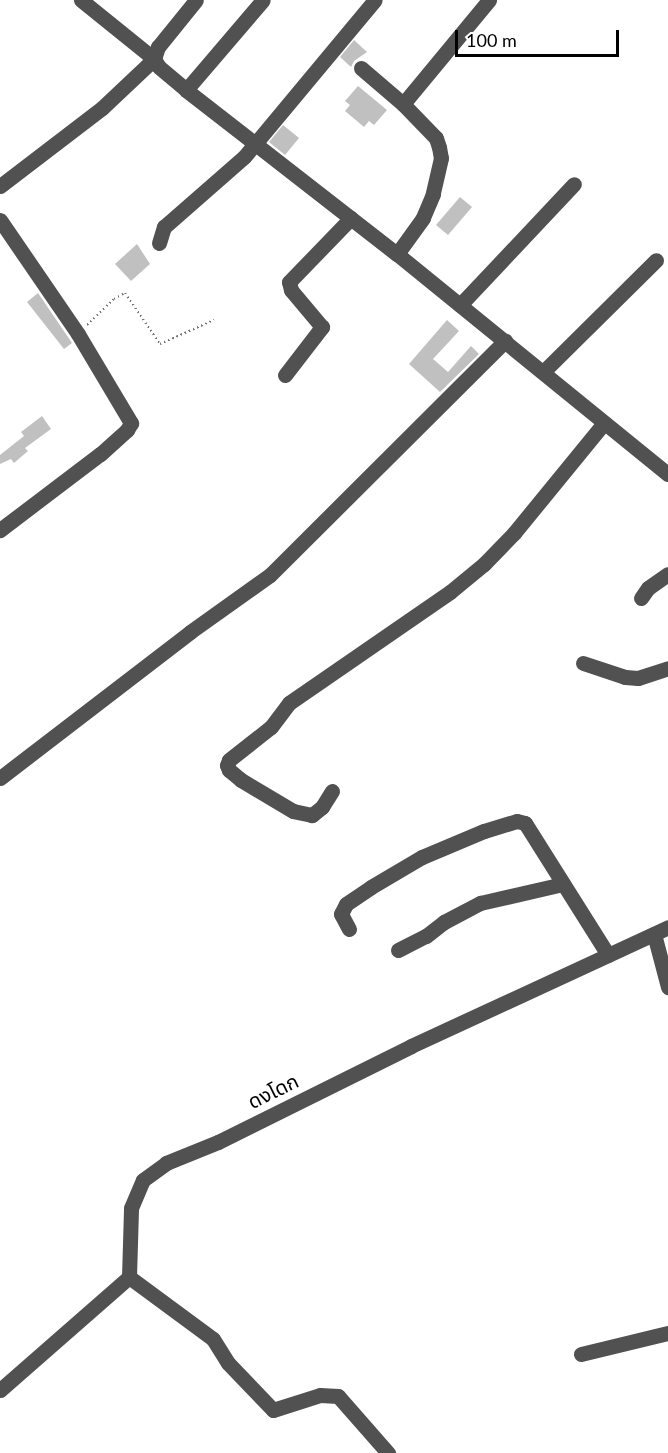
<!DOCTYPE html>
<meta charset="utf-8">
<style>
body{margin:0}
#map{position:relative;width:668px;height:1453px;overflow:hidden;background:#fff;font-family:Lato,"Noto Sans Thai",sans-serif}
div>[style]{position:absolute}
.building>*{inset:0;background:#c0c0c0}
.path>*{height:2px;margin-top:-1px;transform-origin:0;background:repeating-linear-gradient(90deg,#737373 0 1.5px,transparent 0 4.5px)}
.minor>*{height:15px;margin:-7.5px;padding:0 7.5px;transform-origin:7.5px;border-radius:7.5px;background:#515151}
span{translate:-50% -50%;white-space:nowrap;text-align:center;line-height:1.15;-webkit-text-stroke:5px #fff;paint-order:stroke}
.street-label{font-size:20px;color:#000}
.scale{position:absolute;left:455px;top:30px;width:164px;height:27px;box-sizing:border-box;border:3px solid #000;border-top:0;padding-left:8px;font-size:18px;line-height:21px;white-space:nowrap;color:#000;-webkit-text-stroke:4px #fff;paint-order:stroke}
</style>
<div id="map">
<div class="building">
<i style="clip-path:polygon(354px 40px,367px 52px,354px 61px,351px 67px,340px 57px)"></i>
<i style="clip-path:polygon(358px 86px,387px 110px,374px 125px,369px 121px,364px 127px,345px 111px,350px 105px,345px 101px)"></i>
<i style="clip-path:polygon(283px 125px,299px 138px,285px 155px,269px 142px)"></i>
<i style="clip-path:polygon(460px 197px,472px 207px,448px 235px,436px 225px)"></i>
<i style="clip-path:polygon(137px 244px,150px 264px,131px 281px,115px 264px)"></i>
<i style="clip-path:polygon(38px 293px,72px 343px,64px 349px,27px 302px)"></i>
<i style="clip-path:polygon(447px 320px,459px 331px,433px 359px,448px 372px,471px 346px,479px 354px,440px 392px,409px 364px)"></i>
<i style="clip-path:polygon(42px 416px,51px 429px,25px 448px,28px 451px,14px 463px,11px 459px,0 464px,0 455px,24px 436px,21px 432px)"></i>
</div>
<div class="path">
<i style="left:87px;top:325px;width:37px;rotate:-44deg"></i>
<i style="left:114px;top:299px;width:13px;rotate:-29deg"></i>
<i style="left:125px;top:293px;width:62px;rotate:55.5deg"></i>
<i style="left:160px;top:344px;width:59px;rotate:-24deg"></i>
</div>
<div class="minor">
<i style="left:81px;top:0;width:94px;rotate:38.9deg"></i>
<i style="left:154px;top:59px;width:9px;rotate:58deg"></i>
<i style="left:159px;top:67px;width:35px;rotate:40deg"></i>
<i style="left:186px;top:90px;width:267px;rotate:37.9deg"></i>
<i style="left:397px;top:254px;width:349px;rotate:39.1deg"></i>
<i style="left:361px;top:68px;width:55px;rotate:40.6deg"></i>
<i style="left:403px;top:104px;width:47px;rotate:45.9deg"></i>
<i style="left:436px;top:138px;width:9px;rotate:72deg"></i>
<i style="left:439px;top:147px;width:11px;rotate:80deg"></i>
<i style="left:441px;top:158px;width:37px;rotate:103deg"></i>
<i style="left:433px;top:194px;width:26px;rotate:113deg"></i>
<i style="left:423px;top:218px;width:44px;rotate:125.8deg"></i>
<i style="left:186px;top:90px;width:118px;rotate:-49.5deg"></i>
<i style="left:403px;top:104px;width:135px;rotate:-50.4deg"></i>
<i style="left:0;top:186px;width:128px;rotate:-37.4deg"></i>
<i style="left:102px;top:108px;width:71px;rotate:-43.3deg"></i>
<i style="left:154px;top:59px;width:13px;rotate:-72deg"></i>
<i style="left:158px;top:47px;width:60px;rotate:-51deg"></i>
<i style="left:0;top:220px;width:138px;rotate:55.6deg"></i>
<i style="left:78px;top:334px;width:104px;rotate:59.2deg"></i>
<i style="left:131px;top:423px;width:8px;rotate:120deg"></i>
<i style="left:127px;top:430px;width:36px;rotate:138deg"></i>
<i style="left:100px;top:454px;width:126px;rotate:142.8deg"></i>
<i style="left:159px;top:243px;width:17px;rotate:-73deg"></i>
<i style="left:164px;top:227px;width:106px;rotate:-41.2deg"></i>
<i style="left:244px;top:157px;width:204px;rotate:-50.2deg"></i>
<i style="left:460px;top:305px;width:166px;rotate:-46.7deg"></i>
<i style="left:543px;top:372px;width:159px;rotate:-44.7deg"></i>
<i style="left:285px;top:375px;width:61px;rotate:-52.4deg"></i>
<i style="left:322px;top:327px;width:48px;rotate:-130deg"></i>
<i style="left:291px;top:290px;width:8px;rotate:-104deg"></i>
<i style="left:289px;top:282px;width:89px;rotate:-45.9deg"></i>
<i style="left:641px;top:598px;width:12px;rotate:-55deg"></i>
<i style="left:648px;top:588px;width:24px;rotate:-35deg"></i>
<i style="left:583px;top:663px;width:44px;rotate:18.4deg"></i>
<i style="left:625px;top:677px;width:13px;rotate:4deg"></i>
<i style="left:638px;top:678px;width:32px;rotate:-18deg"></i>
<i style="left:0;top:778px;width:240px;rotate:-37.5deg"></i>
<i style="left:190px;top:632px;width:98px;rotate:-35.5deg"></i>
<i style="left:270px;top:575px;width:332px;rotate:-44.9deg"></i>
<i style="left:332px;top:791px;width:19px;rotate:122deg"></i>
<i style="left:322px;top:807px;width:13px;rotate:141deg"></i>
<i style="left:312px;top:815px;width:19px;rotate:-168deg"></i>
<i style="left:293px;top:811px;width:61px;rotate:-149.2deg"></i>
<i style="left:241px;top:780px;width:16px;rotate:-140deg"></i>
<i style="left:229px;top:770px;width:5px;rotate:-112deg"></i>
<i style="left:227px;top:765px;width:5px;rotate:-68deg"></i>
<i style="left:229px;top:760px;width:53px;rotate:-38.2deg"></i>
<i style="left:271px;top:727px;width:30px;rotate:-53deg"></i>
<i style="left:289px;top:703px;width:196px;rotate:-34.6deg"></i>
<i style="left:450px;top:592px;width:44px;rotate:-39.5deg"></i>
<i style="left:484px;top:564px;width:43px;rotate:-45.9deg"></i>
<i style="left:514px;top:533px;width:142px;rotate:-50.7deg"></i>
<i style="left:349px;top:929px;width:17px;rotate:-118deg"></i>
<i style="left:341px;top:914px;width:11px;rotate:-63deg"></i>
<i style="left:346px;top:904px;width:30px;rotate:-34deg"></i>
<i style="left:371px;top:887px;width:59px;rotate:-30.5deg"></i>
<i style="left:422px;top:857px;width:67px;rotate:-22.8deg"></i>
<i style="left:484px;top:831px;width:34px;rotate:-17deg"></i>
<i style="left:517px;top:821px;width:8px;rotate:14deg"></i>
<i style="left:525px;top:823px;width:156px;rotate:57.8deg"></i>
<i style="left:654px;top:934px;width:55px;rotate:75.2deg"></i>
<i style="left:398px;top:950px;width:31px;rotate:-27deg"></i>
<i style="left:426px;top:936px;width:23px;rotate:-38deg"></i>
<i style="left:444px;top:922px;width:41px;rotate:-27.8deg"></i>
<i style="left:480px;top:903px;width:85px;rotate:-12.9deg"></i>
<i style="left:129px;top:1277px;width:104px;rotate:36.4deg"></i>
<i style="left:213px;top:1339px;width:28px;rotate:58deg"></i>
<i style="left:228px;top:1363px;width:65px;rotate:46.2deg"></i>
<i style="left:273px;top:1410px;width:49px;rotate:-17.7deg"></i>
<i style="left:320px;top:1395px;width:18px;rotate:3deg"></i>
<i style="left:338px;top:1396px;width:76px;rotate:48.7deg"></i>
<i style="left:581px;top:1354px;width:89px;rotate:-13.6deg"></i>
<i style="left:0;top:1390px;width:171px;rotate:-41.2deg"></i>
<i style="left:129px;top:1277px;width:69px;rotate:-88.3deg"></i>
<i style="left:131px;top:1208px;width:30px;rotate:-67deg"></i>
<i style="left:143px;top:1180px;width:29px;rotate:-36deg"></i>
<i style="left:166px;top:1163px;width:56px;rotate:-22deg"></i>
<i style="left:218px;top:1142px;width:216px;rotate:-26.4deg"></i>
<i style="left:411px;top:1046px;width:283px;rotate:-24.8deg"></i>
</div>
<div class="street-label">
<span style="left:273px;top:1091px;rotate:-26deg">ดงโดก</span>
</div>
<div class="scale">100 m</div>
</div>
